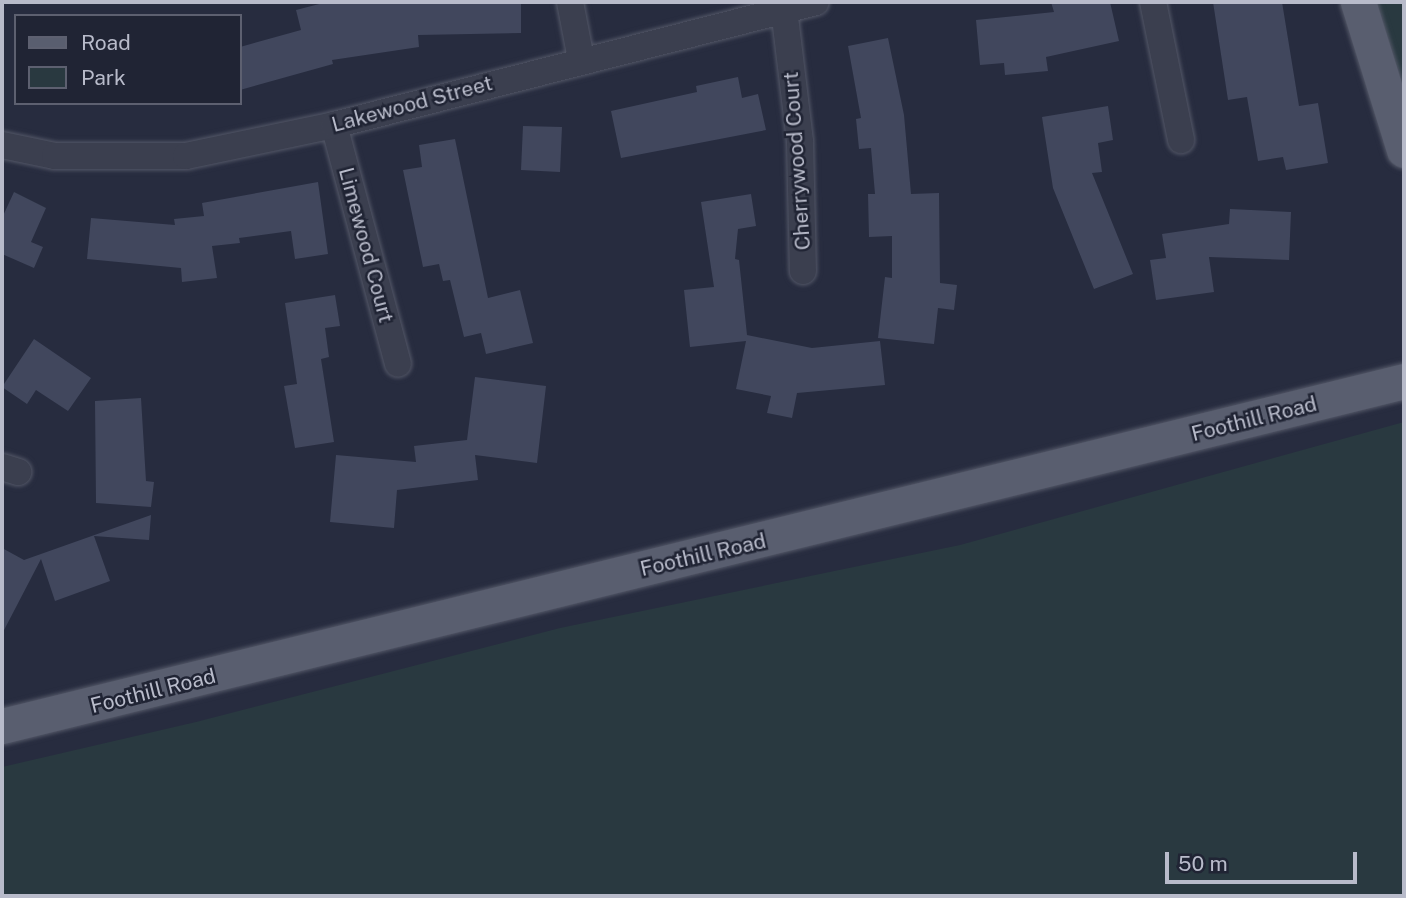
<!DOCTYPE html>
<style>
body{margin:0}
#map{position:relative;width:1406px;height:898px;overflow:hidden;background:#272c3f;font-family:"Public Sans",sans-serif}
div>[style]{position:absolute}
.green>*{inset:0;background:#293940}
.building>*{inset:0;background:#41475d}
.roads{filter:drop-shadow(0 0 2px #535767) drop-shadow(0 0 2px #535767)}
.minor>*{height:26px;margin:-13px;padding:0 13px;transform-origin:13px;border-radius:13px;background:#3b3f4f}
.major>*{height:35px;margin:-17.5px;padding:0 17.5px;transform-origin:17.5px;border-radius:17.5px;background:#595e6f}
span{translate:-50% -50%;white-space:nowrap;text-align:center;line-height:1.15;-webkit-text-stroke:5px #202434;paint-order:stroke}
.street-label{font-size:21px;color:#b8bbca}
.frame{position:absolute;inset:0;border:4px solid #b8bbca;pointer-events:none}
.legend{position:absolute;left:14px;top:14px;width:228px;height:91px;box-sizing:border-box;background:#202434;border:2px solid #5d6070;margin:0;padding:9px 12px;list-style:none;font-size:21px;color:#b8bbca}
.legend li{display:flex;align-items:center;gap:14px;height:35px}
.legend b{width:35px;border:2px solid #5d6070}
.scale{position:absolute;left:1165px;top:852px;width:192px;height:32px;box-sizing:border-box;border:4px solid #b8bbca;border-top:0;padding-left:9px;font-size:21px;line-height:24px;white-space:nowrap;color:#b8bbca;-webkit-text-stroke:5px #202434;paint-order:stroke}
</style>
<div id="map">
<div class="green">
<i style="clip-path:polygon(1369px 2px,1404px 2px,1404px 113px)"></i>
<i style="clip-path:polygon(1404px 422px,1404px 896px,2px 896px,2px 767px,196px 722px,560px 628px,960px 545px)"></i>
</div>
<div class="building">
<i style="clip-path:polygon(327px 2px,521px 2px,521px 33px,418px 35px,419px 47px,332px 60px,333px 64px,240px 90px,240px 47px,301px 30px,296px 10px)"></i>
<i style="clip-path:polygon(1051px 2px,1110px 2px,1119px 41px,1046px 57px,1048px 71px,1005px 75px,1004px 63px,980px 65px,976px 20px,1054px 12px)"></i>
<i style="clip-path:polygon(1213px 2px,1282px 2px,1299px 106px,1318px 103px,1328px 163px,1286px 170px,1283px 157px,1258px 161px,1247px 97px,1228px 100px)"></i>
<i style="clip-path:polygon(888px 38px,904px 115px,911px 194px,939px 193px,940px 283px,957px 285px,954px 310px,938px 308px,934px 344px,878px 338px,885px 277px,892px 278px,892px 236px,869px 237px,868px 194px,875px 194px,871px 148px,859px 149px,856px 119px,861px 118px,848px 46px)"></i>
<i style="clip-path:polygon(738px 77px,742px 98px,758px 94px,766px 130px,621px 158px,611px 111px,697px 92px,696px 86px)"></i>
<i style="clip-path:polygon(1108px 106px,1113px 140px,1098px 143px,1102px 172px,1092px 173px,1133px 274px,1094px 289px,1053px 188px,1042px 117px)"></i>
<i style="clip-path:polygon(523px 126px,562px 127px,560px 172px,521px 170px)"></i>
<i style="clip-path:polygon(455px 139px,488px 298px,520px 290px,533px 343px,486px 354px,481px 333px,464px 337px,450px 280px,443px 281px,439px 264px,423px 267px,403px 170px,422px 167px,419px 145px)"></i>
<i style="clip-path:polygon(318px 182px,328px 254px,295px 259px,291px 231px,239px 238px,240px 243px,212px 246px,217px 278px,182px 282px,181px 268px,87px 259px,91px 218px,175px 225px,174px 219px,204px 216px,202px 203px)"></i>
<i style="clip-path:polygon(14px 192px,46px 208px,31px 242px,43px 247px,34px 268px,2px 254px,2px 218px)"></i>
<i style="clip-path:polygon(751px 194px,756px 226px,738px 229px,735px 259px,739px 260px,747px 335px,812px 348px,880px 341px,885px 385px,797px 393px,792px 418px,767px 413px,771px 396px,736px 389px,746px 341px,690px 347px,684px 290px,714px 287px,701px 202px)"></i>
<i style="clip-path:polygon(1230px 209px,1291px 212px,1289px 260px,1209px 257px,1214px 292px,1156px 300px,1150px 260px,1166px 258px,1162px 234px,1229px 224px)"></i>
<i style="clip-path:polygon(335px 295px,340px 326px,325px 328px,329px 357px,321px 359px,334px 442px,295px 448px,284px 386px,297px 384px,285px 303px)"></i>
<i style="clip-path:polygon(34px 339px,91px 378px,68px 411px,36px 390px,27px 404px,2px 387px)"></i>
<i style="clip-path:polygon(475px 377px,546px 386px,537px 463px,475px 455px,478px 480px,397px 490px,394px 528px,330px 522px,336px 455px,416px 462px,414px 446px,467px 440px)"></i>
<i style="clip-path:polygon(141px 398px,146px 481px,154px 482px,151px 507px,96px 503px,95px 401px)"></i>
<i style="clip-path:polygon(151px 515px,149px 540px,94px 536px,110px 581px,55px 601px,41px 559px,2px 634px,2px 548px,24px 560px)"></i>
</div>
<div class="roads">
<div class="minor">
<i style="left:570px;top:2px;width:58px;rotate:79.1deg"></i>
<i style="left:1153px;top:2px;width:141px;rotate:78.5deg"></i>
<i style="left:784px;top:9px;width:134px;rotate:83.1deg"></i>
<i style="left:800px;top:142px;width:129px;rotate:88.7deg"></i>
<i style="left:334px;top:125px;width:247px;rotate:75deg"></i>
<i style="left:2px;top:145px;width:54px;rotate:11.7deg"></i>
<i style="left:55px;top:156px;width:131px"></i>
<i style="left:186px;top:156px;width:151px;rotate:-11.8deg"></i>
<i style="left:334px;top:125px;width:497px;rotate:-14.3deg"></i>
<i style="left:2px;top:467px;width:17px;rotate:17deg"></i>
</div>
<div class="major">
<i style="left:1358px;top:2px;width:155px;rotate:72.7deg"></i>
<i style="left:2px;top:726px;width:1444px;rotate:-13.82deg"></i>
</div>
</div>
<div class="street-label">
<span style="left:412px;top:104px;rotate:-15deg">Lakewood Street</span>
<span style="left:797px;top:161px;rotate:-94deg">Cherrywood Court</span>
<span style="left:366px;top:245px;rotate:75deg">Limewood Court</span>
<span style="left:1254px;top:419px;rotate:-14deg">Foothill Road</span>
<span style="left:703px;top:555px;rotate:-13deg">Foothill Road</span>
<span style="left:153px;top:691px;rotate:-14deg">Foothill Road</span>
</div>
<div class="frame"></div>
<ul class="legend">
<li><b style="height:9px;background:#595e6f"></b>Road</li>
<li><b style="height:19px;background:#293940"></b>Park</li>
</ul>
<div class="scale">50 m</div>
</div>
